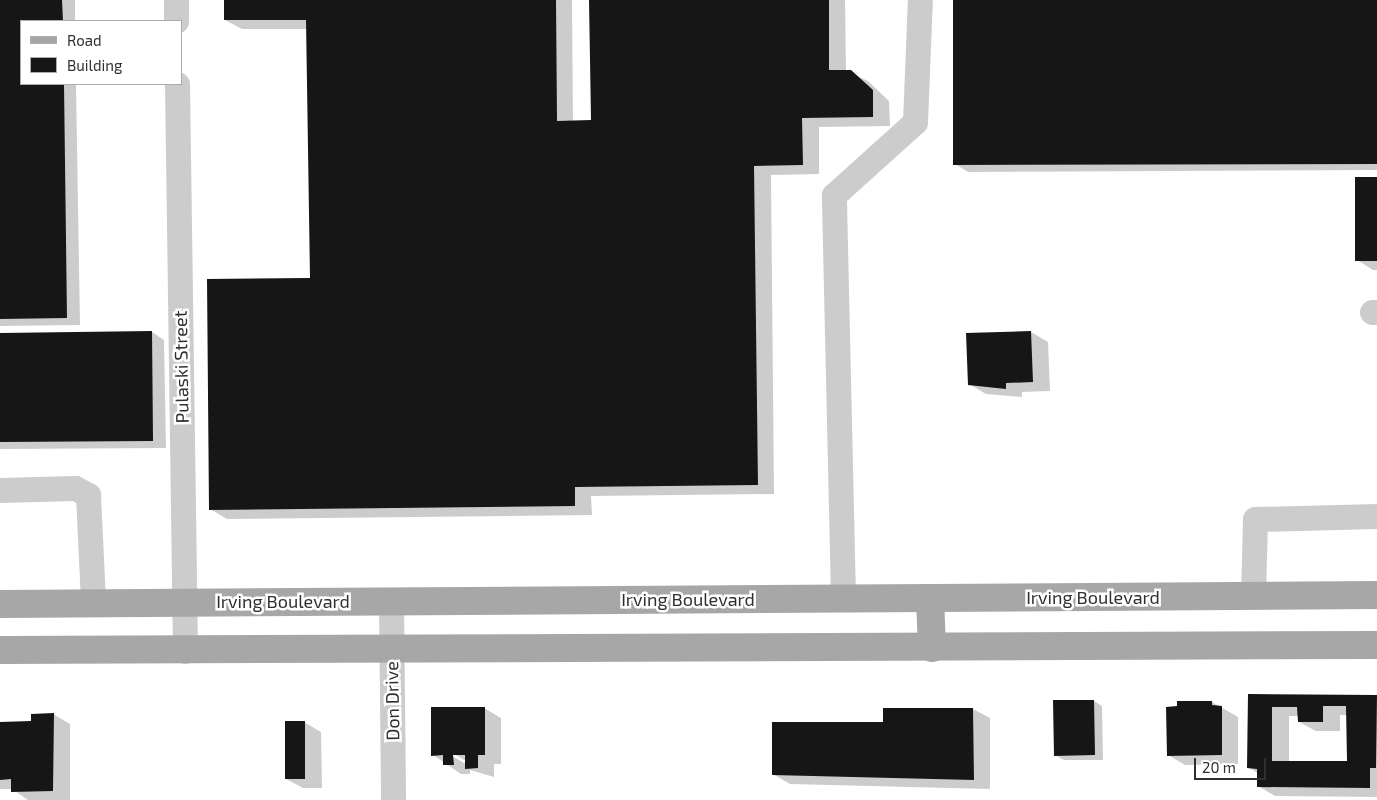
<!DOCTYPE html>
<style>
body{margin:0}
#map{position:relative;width:1377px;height:800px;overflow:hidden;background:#fff;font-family:"Exo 2",sans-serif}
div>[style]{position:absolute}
.shadow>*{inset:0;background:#0003}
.building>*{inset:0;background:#161616}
.minor>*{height:25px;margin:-12.5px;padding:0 12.5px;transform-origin:12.5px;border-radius:12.5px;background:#ccc}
.major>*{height:28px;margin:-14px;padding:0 14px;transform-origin:14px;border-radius:14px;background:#a7a7a7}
span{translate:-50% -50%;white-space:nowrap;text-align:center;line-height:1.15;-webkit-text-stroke:5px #fff;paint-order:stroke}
.street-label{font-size:18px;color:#2f2f2f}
.legend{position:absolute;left:20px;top:20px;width:162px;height:65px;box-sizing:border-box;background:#fff;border:1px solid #acacac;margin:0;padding:6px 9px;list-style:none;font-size:15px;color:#2f2f2f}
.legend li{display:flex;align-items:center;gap:10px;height:25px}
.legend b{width:25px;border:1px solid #acacac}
.scale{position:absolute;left:1194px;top:758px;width:72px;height:22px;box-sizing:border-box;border:2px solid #2f2f2f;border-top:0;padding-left:6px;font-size:15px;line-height:18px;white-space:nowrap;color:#2f2f2f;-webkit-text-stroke:4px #fff;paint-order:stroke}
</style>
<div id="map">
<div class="shadow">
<i style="clip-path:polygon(0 0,75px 0,75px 21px,21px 21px,21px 84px,76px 84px,80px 325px,0 326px)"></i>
<i style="clip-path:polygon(225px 0,572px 0,573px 122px,592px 121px,591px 0,845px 0,846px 71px,868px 81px,889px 101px,890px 126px,819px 127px,819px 174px,771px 175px,774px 494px,591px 496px,592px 515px,227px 519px,210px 509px,311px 280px,307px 29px,242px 29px,225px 20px)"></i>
<i style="clip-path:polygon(954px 0,1377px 0,1377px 170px,968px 172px,955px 164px)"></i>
<i style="clip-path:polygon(1377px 179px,1377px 270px,1373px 270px,1357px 260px)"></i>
<i style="clip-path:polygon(152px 332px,164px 340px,166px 448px,0 449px,0 334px)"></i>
<i style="clip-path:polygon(1031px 332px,1048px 342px,1050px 391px,1022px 392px,1022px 397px,986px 394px,969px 384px)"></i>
<i style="clip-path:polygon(evenodd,1250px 695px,1377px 696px,1377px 797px,1275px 796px,1258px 786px,1258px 773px,1249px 768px,1250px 695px,1340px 715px,1348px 715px,1348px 763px,1289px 763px,1289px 716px,1299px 716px,1299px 722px,1316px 731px,1340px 731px,1340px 715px)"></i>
<i style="clip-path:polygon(1094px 701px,1102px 706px,1103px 760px,1064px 760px,1055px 755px)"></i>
<i style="clip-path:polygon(1212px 702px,1238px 717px,1238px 764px,1185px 765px,1168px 755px,1178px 708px)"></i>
<i style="clip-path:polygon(evenodd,484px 708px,501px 718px,501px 764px,494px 764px,494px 777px,470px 770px,470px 774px,461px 774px,433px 755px,484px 708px,449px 751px,466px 761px,466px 764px,447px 753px,449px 751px)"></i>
<i style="clip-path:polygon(884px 709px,973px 709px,990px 718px,990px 789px,790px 784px,773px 774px,884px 723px)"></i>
<i style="clip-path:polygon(53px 714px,70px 724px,70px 800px,28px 800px,12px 789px,0 789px,0 723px,33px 722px)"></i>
<i style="clip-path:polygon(304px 722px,321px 732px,322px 788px,303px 788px,286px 779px)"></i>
</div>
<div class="building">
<i style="clip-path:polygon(0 0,62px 0,63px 21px,21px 21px,21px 84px,64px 84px,67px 318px,0 319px)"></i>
<i style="clip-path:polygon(224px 0,556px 0,557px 121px,591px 120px,589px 0,829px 0,829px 70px,851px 70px,873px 90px,873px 117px,802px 118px,803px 165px,754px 166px,758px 485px,575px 487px,575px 506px,209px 510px,207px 279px,310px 278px,306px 20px,224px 20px)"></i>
<i style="clip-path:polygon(953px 0,1377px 0,1377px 164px,953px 165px)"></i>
<i style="clip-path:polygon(1355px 177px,1377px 177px,1377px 261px,1355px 261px)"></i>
<i style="clip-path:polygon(152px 331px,153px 441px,0 442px,0 333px)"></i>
<i style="clip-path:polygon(1031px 331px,1033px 382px,1006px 383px,1006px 389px,968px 385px,966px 333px)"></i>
<i style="clip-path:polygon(evenodd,1248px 694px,1377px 695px,1376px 768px,1370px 768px,1370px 788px,1257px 787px,1257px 769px,1247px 768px,1248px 694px,1323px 706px,1346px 706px,1347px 761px,1272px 761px,1272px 707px,1297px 707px,1298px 722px,1323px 722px,1323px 706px)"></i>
<i style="clip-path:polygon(1053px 700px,1094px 700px,1095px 755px,1054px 756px)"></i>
<i style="clip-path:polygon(1177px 701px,1212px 701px,1212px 705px,1222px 706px,1222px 755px,1167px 756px,1166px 707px,1177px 706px)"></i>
<i style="clip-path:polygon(431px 707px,485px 707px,485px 755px,478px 755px,478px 768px,465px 769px,465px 755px,453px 755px,454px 765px,443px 765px,443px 755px,431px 756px)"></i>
<i style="clip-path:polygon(883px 708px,973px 708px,974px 780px,772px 775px,772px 722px,883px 722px)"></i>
<i style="clip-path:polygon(54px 713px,53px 791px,11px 792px,11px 779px,0 780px,0 722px,31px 721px,31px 714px)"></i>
<i style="clip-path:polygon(285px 721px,305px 721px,305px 779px,285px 779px)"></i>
</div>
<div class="minor">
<i style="left:176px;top:0;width:21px;rotate:90deg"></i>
<i style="left:177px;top:84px;width:567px;rotate:89.19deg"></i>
<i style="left:1372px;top:312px;width:5px"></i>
<i style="left:0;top:490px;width:75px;rotate:-1.5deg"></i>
<i style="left:75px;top:488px;width:15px;rotate:28deg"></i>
<i style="left:88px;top:495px;width:108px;rotate:87.3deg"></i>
<i style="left:1253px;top:596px;width:77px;rotate:-88.5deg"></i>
<i style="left:1255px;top:519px;width:122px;rotate:-1.4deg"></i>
<i style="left:843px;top:598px;width:403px;rotate:-91.3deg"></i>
<i style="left:834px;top:195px;width:109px;rotate:-42deg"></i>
<i style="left:915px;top:122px;width:122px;rotate:-87.7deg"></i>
<i style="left:391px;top:601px;width:199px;rotate:89.4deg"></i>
</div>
<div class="major">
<i style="left:930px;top:598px;width:50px;rotate:87.7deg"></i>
<i style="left:0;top:604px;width:1377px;rotate:-0.37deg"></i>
<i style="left:0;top:650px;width:1377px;rotate:-0.21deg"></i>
</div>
<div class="street-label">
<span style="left:181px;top:367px;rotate:-91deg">Pulaski Street</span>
<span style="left:1093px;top:597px">Irving Boulevard</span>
<span style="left:688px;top:599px">Irving Boulevard</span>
<span style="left:283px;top:601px">Irving Boulevard</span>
<span style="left:392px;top:701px;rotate:-91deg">Don Drive</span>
</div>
<ul class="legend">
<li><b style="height:6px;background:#a7a7a7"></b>Road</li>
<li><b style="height:14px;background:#161616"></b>Building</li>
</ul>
<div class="scale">20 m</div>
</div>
